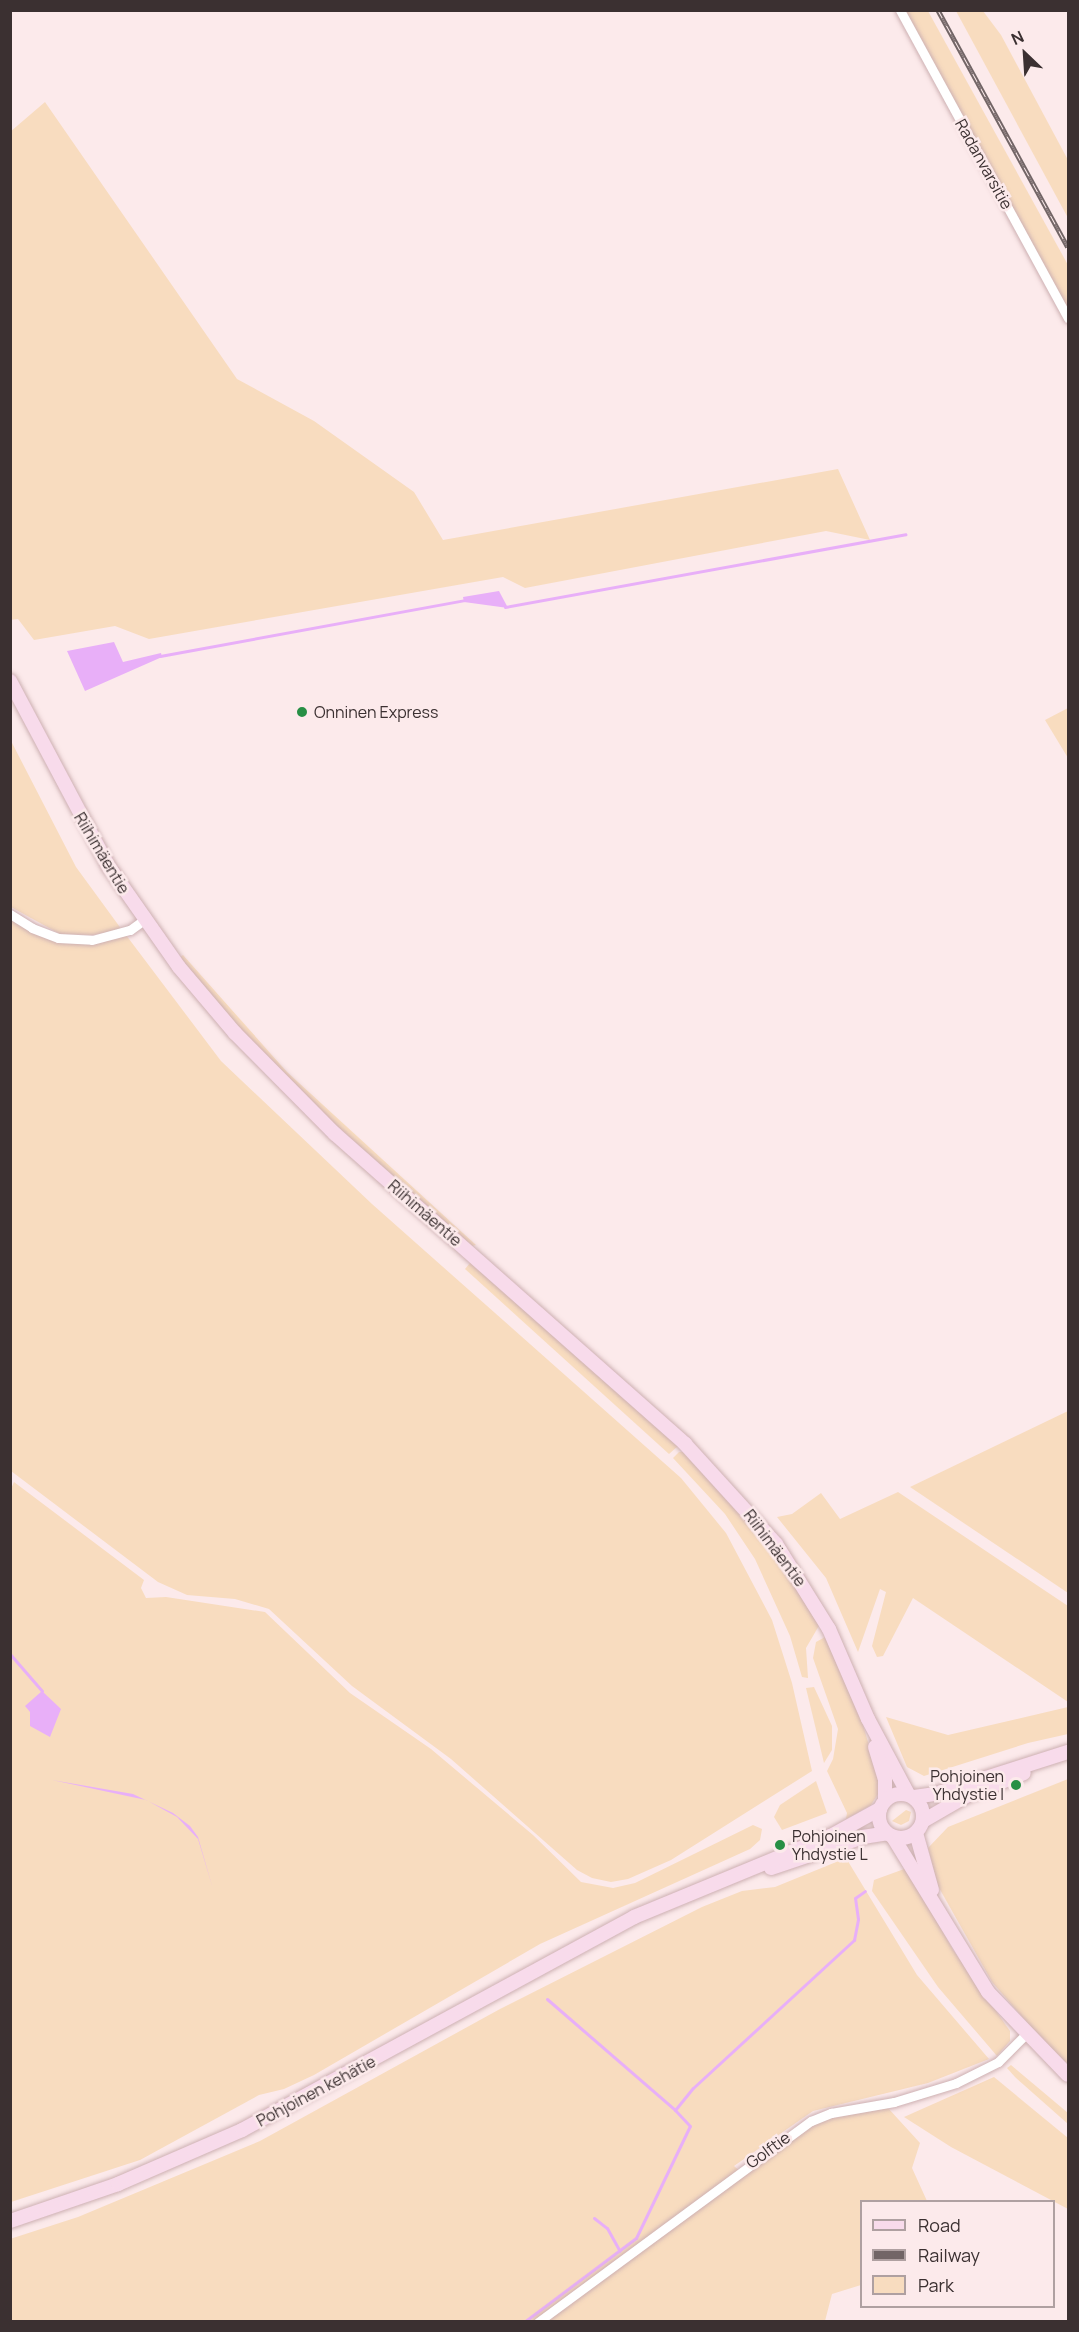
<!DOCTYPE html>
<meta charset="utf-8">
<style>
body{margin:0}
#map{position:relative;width:1079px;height:2332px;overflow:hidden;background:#fceaeb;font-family:Manrope,sans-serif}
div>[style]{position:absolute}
.green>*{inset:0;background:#f8dcbf}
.water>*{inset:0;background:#e8aff8}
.stream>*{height:3px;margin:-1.5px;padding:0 1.5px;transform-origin:1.5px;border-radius:1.5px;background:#e8aff8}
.roads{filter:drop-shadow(0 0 2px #cdb0b2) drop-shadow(0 0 2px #cdb0b2)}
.street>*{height:9px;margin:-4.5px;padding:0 4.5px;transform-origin:4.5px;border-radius:4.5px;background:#fff}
.secondary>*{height:14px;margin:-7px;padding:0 7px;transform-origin:7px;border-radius:7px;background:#f8dbeb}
.secondary>.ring{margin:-7px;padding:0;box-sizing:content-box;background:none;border:14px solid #f8dbeb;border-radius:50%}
.rail>*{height:5px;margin-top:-2.5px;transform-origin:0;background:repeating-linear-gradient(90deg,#fceaeb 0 9px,#726566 0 18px);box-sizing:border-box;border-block:2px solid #726566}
.dots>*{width:16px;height:16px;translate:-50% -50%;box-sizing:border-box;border:3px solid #fceaeb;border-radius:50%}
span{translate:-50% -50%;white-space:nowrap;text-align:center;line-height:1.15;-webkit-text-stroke:5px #fceaeb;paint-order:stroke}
.street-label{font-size:16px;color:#3b3031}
.poi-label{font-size:16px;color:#3b3031}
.left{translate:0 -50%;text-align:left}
.right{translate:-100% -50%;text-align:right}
.frame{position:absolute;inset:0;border:12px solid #3b3031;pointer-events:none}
.legend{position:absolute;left:860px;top:2200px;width:195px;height:108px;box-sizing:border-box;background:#fceaeb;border:2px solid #afa0a1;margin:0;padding:8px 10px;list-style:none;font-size:18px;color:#3b3031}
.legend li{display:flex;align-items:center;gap:12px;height:30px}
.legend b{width:30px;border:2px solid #afa0a1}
.north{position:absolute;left:995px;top:24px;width:60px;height:60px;-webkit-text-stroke:4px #fceaeb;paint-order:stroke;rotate:335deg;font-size:16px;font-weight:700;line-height:24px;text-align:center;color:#3b3031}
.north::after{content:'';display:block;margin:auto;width:21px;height:27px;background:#3b3031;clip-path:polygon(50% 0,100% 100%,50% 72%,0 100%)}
</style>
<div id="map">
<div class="green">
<i style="clip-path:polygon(903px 11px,928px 11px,1068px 265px,1068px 314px)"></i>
<i style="clip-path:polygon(956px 11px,983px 11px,1001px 35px,1068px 160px,1068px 218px)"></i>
<i style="clip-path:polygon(45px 102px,237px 379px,314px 421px,414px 492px,443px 540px,838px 469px,870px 540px,826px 531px,525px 588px,503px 577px,149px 639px,115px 626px,34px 640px,18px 619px,10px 620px,10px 132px)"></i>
<i style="clip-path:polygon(1068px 708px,1068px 758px,1045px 720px)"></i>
<i style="clip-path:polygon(10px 739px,76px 867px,122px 930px,92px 935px,60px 934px,11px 907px)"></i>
<i style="clip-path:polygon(10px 918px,57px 941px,83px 944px,126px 935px,221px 1061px,372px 1204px,681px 1478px,726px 1533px,772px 1620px,792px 1683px,812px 1771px,671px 1860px,628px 1879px,611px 1882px,592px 1878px,577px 1870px,451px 1759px,352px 1686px,269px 1609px,235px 1599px,187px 1595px,158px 1582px,11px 1471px)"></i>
<i style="clip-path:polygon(183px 955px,287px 1072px,476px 1245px,472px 1246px,310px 1102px,234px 1023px,179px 958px)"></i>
<i style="clip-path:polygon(470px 1263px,473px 1263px,678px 1446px,669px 1454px,465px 1269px)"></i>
<i style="clip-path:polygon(1068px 1411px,1068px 1593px,910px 1487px)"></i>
<i style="clip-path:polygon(679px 1452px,684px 1452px,765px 1538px,820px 1624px,806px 1648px,808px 1678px,802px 1677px,790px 1636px,755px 1559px,725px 1514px,673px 1458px)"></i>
<i style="clip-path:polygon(14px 1482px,144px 1580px,141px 1588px,146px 1598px,166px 1597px,265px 1612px,350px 1693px,431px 1749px,533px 1835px,581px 1882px,613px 1888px,635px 1883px,753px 1825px,762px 1829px,760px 1840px,750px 1849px,540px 1944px,314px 2075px,284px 2089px,259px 2095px,140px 2160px,11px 2202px,10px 1491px)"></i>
<i style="clip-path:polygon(898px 1492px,1068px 1606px,1068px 1702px,913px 1598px,883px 1656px,877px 1657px,872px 1646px,886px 1592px,880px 1589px,858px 1652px,826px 1578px,777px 1517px,792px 1514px,821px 1493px,840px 1519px)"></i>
<i style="clip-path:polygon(827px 1636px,856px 1701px,880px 1783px,880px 1791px,871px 1805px,846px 1819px,847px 1813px,827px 1771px,833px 1759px,838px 1729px,813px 1658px,816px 1642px)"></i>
<i style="clip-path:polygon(814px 1687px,832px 1726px,832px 1750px,824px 1763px,806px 1688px)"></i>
<i style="clip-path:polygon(1068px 1707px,1068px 1734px,1028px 1743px,924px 1776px,907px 1767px,886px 1717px,948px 1735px)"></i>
<i style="clip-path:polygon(1068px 1779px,1068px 2064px,1050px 2049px,992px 1982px,938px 1886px,928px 1848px,948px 1827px)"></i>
<i style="clip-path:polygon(816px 1781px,827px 1813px,782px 1830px,774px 1817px,780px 1805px)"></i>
<i style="clip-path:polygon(906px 1810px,911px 1812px,909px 1821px,901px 1825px,892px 1821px)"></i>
<i style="clip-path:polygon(846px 1858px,917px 1975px,989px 2059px,928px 2083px,813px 2111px,734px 2166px,744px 2175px,797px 2134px,823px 2120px,888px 2108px,920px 2143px,912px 2168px,927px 2201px,862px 2202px,861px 2285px,832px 2294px,825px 2321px,11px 2321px,10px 2239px,78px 2217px,260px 2141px,500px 2009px,702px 1907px,742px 1891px,775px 1887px)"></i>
<i style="clip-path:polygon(907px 1868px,953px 1950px,1010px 2031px,1010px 2041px,997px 2056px,938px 1987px,872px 1891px,874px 1880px)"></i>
<i style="clip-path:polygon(1011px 2065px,1068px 2113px,1068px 2124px,1015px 2077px,1007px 2068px)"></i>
<i style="clip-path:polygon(994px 2077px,1068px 2138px,1068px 2209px,951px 2147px,904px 2117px)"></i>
</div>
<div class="water">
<i style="clip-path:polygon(499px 591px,508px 608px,464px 602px,463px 597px)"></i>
<i style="clip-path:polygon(114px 642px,123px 662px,161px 653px,162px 657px,85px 691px,67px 651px)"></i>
<i style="clip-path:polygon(42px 1691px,61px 1709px,50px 1737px,30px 1726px,30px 1712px,25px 1706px)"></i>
<i style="clip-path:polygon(52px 1780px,133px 1794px,173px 1813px,190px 1826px,198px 1837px,213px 1889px,198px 1839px,177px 1817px,146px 1800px)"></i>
</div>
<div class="stream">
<i style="left:505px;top:607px;width:407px;rotate:-10.3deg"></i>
<i style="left:160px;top:656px;width:311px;rotate:-10.4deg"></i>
<i style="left:10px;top:1654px;width:49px;rotate:49.1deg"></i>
<i style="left:547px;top:1999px;width:169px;rotate:40.9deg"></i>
<i style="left:594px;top:2218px;width:16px;rotate:38deg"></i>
<i style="left:607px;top:2228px;width:26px;rotate:61deg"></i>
<i style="left:524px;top:2322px;width:140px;rotate:-36.9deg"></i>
<i style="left:636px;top:2238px;width:124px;rotate:-64.3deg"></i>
<i style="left:690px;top:2126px;width:22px;rotate:-133deg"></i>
<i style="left:675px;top:2110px;width:28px;rotate:-51deg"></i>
<i style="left:693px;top:2088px;width:219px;rotate:-42.6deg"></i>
<i style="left:854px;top:1940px;width:21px;rotate:-79deg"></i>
<i style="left:858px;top:1919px;width:21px;rotate:-98deg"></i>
<i style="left:855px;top:1898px;width:12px;rotate:-35deg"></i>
</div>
<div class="roads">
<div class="street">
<i style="left:900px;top:10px;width:351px;rotate:61.4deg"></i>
<i style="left:10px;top:914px;width:26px;rotate:32deg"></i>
<i style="left:32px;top:928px;width:28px;rotate:21deg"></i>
<i style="left:58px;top:938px;width:34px;rotate:3deg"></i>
<i style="left:92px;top:940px;width:39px;rotate:-15deg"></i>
<i style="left:130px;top:930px;width:17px;rotate:-36deg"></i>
<i style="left:538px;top:2322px;width:339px;rotate:-36.4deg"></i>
<i style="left:811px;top:2121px;width:22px;rotate:-22deg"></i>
<i style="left:831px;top:2113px;width:64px;rotate:-9.9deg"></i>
<i style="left:894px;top:2102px;width:65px;rotate:-17deg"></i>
<i style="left:956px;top:2083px;width:47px;rotate:-26.6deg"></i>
<i style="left:998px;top:2062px;width:38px;rotate:-45deg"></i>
</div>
<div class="secondary">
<i style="left:10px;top:681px;width:211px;rotate:62deg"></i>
<i style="left:109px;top:867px;width:122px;rotate:55deg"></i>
<i style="left:179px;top:967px;width:87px;rotate:49.7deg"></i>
<i style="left:235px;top:1033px;width:142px;rotate:45.3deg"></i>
<i style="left:335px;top:1134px;width:468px;rotate:41.5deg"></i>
<i style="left:685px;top:1444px;width:135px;rotate:47.7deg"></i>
<i style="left:776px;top:1544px;width:100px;rotate:58.1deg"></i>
<i style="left:829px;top:1629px;width:98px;rotate:66.6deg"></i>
<i style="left:868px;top:1719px;width:85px;rotate:61.9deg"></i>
<i style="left:875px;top:1747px;width:34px;rotate:73deg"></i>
<i style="left:885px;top:1779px;width:21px;rotate:90deg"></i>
<i class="ring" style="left:879px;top:1794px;width:30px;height:30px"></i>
<i style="left:914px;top:1797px;width:22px;rotate:-8deg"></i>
<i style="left:936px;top:1794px;width:139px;rotate:-17.7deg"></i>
<i style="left:923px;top:1821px;width:50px;rotate:-30.2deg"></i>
<i style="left:966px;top:1796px;width:62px;rotate:-21.6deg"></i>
<i style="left:916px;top:1833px;width:59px;rotate:74.3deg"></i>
<i style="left:893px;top:1837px;width:182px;rotate:58.5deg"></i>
<i style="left:988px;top:1992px;width:115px;rotate:46.1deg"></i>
<i style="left:771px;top:1868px;width:97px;rotate:-18.6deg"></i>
<i style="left:863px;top:1837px;width:24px;rotate:-9deg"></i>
<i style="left:10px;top:2221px;width:114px;rotate:-18.9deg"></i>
<i style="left:118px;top:2184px;width:135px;rotate:-23.5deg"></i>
<i style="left:242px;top:2130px;width:446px;rotate:-28.5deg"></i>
<i style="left:634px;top:1917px;width:213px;rotate:-22.4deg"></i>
<i style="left:831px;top:1836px;width:56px;rotate:-28.9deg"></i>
</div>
</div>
<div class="rail">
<i style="left:938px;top:10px;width:270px;rotate:61.3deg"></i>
</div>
<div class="dots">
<i style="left:302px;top:712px;background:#278f45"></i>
<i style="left:1016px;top:1785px;background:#278f45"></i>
<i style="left:780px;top:1845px;background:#278f45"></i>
</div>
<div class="street-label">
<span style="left:984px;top:164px;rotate:61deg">Radanvarsitie</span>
<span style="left:102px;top:853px;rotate:59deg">Riihimäentie</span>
<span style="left:425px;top:1213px;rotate:41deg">Riihimäentie</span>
<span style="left:775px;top:1548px;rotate:53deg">Riihimäentie</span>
<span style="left:316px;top:2091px;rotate:-28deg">Pohjoinen kehätie</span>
<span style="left:768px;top:2150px;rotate:-36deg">Golftie</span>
</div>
<div class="poi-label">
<span class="left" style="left:314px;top:712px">Onninen Express</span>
<span class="right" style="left:1004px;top:1785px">Pohjoinen<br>Yhdystie I</span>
<span class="left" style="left:792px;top:1845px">Pohjoinen<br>Yhdystie L</span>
</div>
<div class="frame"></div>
<ul class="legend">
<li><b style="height:8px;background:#f8dbeb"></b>Road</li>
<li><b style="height:8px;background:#726566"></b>Railway</li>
<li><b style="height:16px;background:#f8dcbf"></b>Park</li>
</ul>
<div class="north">N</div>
</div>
